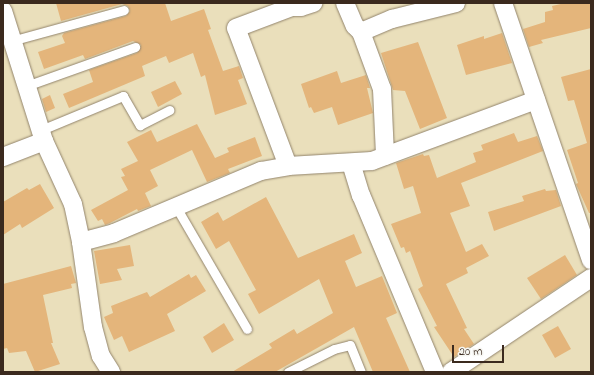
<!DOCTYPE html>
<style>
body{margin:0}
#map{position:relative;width:594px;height:375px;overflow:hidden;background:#eadfbb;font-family:"Indie Flower",sans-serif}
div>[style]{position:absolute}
.building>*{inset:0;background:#e4b57b}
.roads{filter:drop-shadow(0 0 1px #92846c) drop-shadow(0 0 1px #92846c)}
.lane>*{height:9px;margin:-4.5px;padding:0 4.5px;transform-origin:4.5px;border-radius:4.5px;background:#fff}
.street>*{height:18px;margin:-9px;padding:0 9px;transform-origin:9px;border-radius:9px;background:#fff}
span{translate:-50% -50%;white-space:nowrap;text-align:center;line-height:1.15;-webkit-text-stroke:3.5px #f6f6f2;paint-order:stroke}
.frame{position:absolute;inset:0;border:4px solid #3b2a1e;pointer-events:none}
.scale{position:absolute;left:452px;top:345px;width:52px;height:18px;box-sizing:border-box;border:2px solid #3b2a1e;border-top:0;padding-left:5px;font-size:12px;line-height:14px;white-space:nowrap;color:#3b2a1e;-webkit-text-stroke:3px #f6f6f2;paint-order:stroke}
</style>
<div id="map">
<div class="building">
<i style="clip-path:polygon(56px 3px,165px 3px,171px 21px,204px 9px,211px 29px,208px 30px,223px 71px,239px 66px,243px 78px,238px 80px,247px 104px,215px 115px,205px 75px,201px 77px,193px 53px,169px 63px,166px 56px,142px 66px,145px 76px,69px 108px,63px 94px,93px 82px,89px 70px,137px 53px,141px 45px,133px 41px,85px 59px,83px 55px,44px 69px,38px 52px,65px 43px,62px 36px,64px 33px,126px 16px,130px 11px,128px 6px,122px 4px,61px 21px)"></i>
<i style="clip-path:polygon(565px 3px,591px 3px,591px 28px,541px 40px,543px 43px,529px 47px,523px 29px,545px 22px,545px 12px,553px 10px,552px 6px)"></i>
<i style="clip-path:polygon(502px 33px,512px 63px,466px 75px,457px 45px,484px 36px,484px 39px)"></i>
<i style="clip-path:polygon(418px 42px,447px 118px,420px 129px,405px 91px,393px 90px,381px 53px)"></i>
<i style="clip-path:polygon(591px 69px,591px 213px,589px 213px,576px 184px,578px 183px,567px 150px,587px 143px,574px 100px,568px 101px,561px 77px)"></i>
<i style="clip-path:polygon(337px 71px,341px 83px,366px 75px,370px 88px,367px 88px,373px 113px,338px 125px,332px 107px,314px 113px,311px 107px,309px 108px,301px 84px)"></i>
<i style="clip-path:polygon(175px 81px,182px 94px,158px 107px,151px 92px)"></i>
<i style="clip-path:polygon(50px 95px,55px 108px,46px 112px,42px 99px)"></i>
<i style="clip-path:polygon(197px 124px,215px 158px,229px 152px,227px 148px,255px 137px,262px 156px,228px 169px,230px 173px,207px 182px,192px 150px,150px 170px,158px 186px,145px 193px,151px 206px,138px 211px,137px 209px,110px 223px,105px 225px,102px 219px,98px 221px,91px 210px,128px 190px,121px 177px,125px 176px,121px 169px,138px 161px,127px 142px,151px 130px,157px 142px)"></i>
<i style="clip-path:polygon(514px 133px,518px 142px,537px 136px,543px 151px,461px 183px,470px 206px,450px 213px,466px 252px,482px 244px,489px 256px,466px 268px,468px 273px,446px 284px,467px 328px,464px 329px,474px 344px,454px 357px,434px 327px,437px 326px,418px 289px,423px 286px,410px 251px,406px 253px,404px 247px,401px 248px,391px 224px,421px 213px,413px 186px,404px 189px,396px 163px,423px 154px,424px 156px,429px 155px,437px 178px,476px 162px,473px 153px,483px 150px,481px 145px)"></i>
<i style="clip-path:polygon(40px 184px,54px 208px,22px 228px,20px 224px,3px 235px,3px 202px,27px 188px,29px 190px)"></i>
<i style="clip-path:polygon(545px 189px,546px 191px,556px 190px,561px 206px,494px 231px,488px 212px,524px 201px,522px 196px)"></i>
<i style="clip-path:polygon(266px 197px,298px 258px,354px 234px,362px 253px,345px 261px,356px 287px,382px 276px,397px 313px,386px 318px,410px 372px,373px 372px,354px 327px,275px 372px,232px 372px,272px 348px,269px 344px,294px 329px,297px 334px,333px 313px,319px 279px,259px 314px,248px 294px,256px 290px,229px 241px,216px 249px,201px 222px,218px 212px,223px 221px)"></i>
<i style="clip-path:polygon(130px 245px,134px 266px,117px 269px,122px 280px,100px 284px,94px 251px)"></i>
<i style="clip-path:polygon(565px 255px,577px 275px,541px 299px,527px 278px)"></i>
<i style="clip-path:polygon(71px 266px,76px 283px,71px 284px,72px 288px,43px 295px,53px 343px,51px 343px,60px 364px,35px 372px,26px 351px,9px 353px,7px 348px,3px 349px,3px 284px)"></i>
<i style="clip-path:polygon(189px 274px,191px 278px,196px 275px,206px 291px,167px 314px,175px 331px,129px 352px,122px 336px,114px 340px,104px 317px,113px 313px,111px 306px,147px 292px,150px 297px)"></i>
<i style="clip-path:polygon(224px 323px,234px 340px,212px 353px,203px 337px)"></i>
<i style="clip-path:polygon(558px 326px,571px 349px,555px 358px,542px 335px)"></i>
</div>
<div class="roads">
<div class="lane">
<i style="left:11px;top:41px;width:117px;rotate:-15.3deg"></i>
<i style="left:26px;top:86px;width:116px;rotate:-19.7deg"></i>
<i style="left:41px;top:130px;width:89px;rotate:-22.5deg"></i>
<i style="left:123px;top:96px;width:34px;rotate:60deg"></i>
<i style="left:140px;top:125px;width:33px;rotate:-27deg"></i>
<i style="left:176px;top:207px;width:141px;rotate:59.8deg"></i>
<i style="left:288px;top:372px;width:51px;rotate:-26.6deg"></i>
<i style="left:334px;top:349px;width:16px;rotate:-14deg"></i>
<i style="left:350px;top:345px;width:29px;rotate:68deg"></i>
</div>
<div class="street">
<i style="left:289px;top:3px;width:5px;rotate:53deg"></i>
<i style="left:292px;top:7px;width:9px"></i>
<i style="left:301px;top:7px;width:13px;rotate:-18deg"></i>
<i style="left:345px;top:3px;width:25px;rotate:67deg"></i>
<i style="left:355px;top:26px;width:8px;rotate:45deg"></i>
<i style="left:361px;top:32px;width:34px;rotate:-23deg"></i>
<i style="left:392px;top:19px;width:66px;rotate:-14deg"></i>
<i style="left:503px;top:3px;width:272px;rotate:71.1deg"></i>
<i style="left:3px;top:11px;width:136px;rotate:72.5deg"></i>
<i style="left:44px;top:141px;width:69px;rotate:65.3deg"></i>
<i style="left:73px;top:204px;width:39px;rotate:78deg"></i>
<i style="left:81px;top:242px;width:86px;rotate:82deg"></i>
<i style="left:93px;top:327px;width:30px;rotate:75deg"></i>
<i style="left:101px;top:356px;width:19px;rotate:58deg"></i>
<i style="left:361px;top:32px;width:61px;rotate:69.8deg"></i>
<i style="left:382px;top:89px;width:67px;rotate:87.4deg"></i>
<i style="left:3px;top:157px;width:44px;rotate:-21.3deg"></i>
<i style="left:351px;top:163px;width:34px;rotate:73deg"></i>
<i style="left:361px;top:195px;width:192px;rotate:67.3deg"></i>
<i style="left:288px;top:166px;width:147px;rotate:-110.6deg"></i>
<i style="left:236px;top:28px;width:60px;rotate:-20.6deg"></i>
<i style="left:81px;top:242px;width:34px;rotate:-15deg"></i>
<i style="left:114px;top:233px;width:160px;rotate:-22.9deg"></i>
<i style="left:261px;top:171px;width:27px;rotate:-10deg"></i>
<i style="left:288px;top:166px;width:84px;rotate:-3.4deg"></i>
<i style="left:372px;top:161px;width:175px;rotate:-20.4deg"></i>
<i style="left:451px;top:372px;width:169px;rotate:-33.9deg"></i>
</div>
</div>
<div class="frame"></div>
<div class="scale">20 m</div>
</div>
